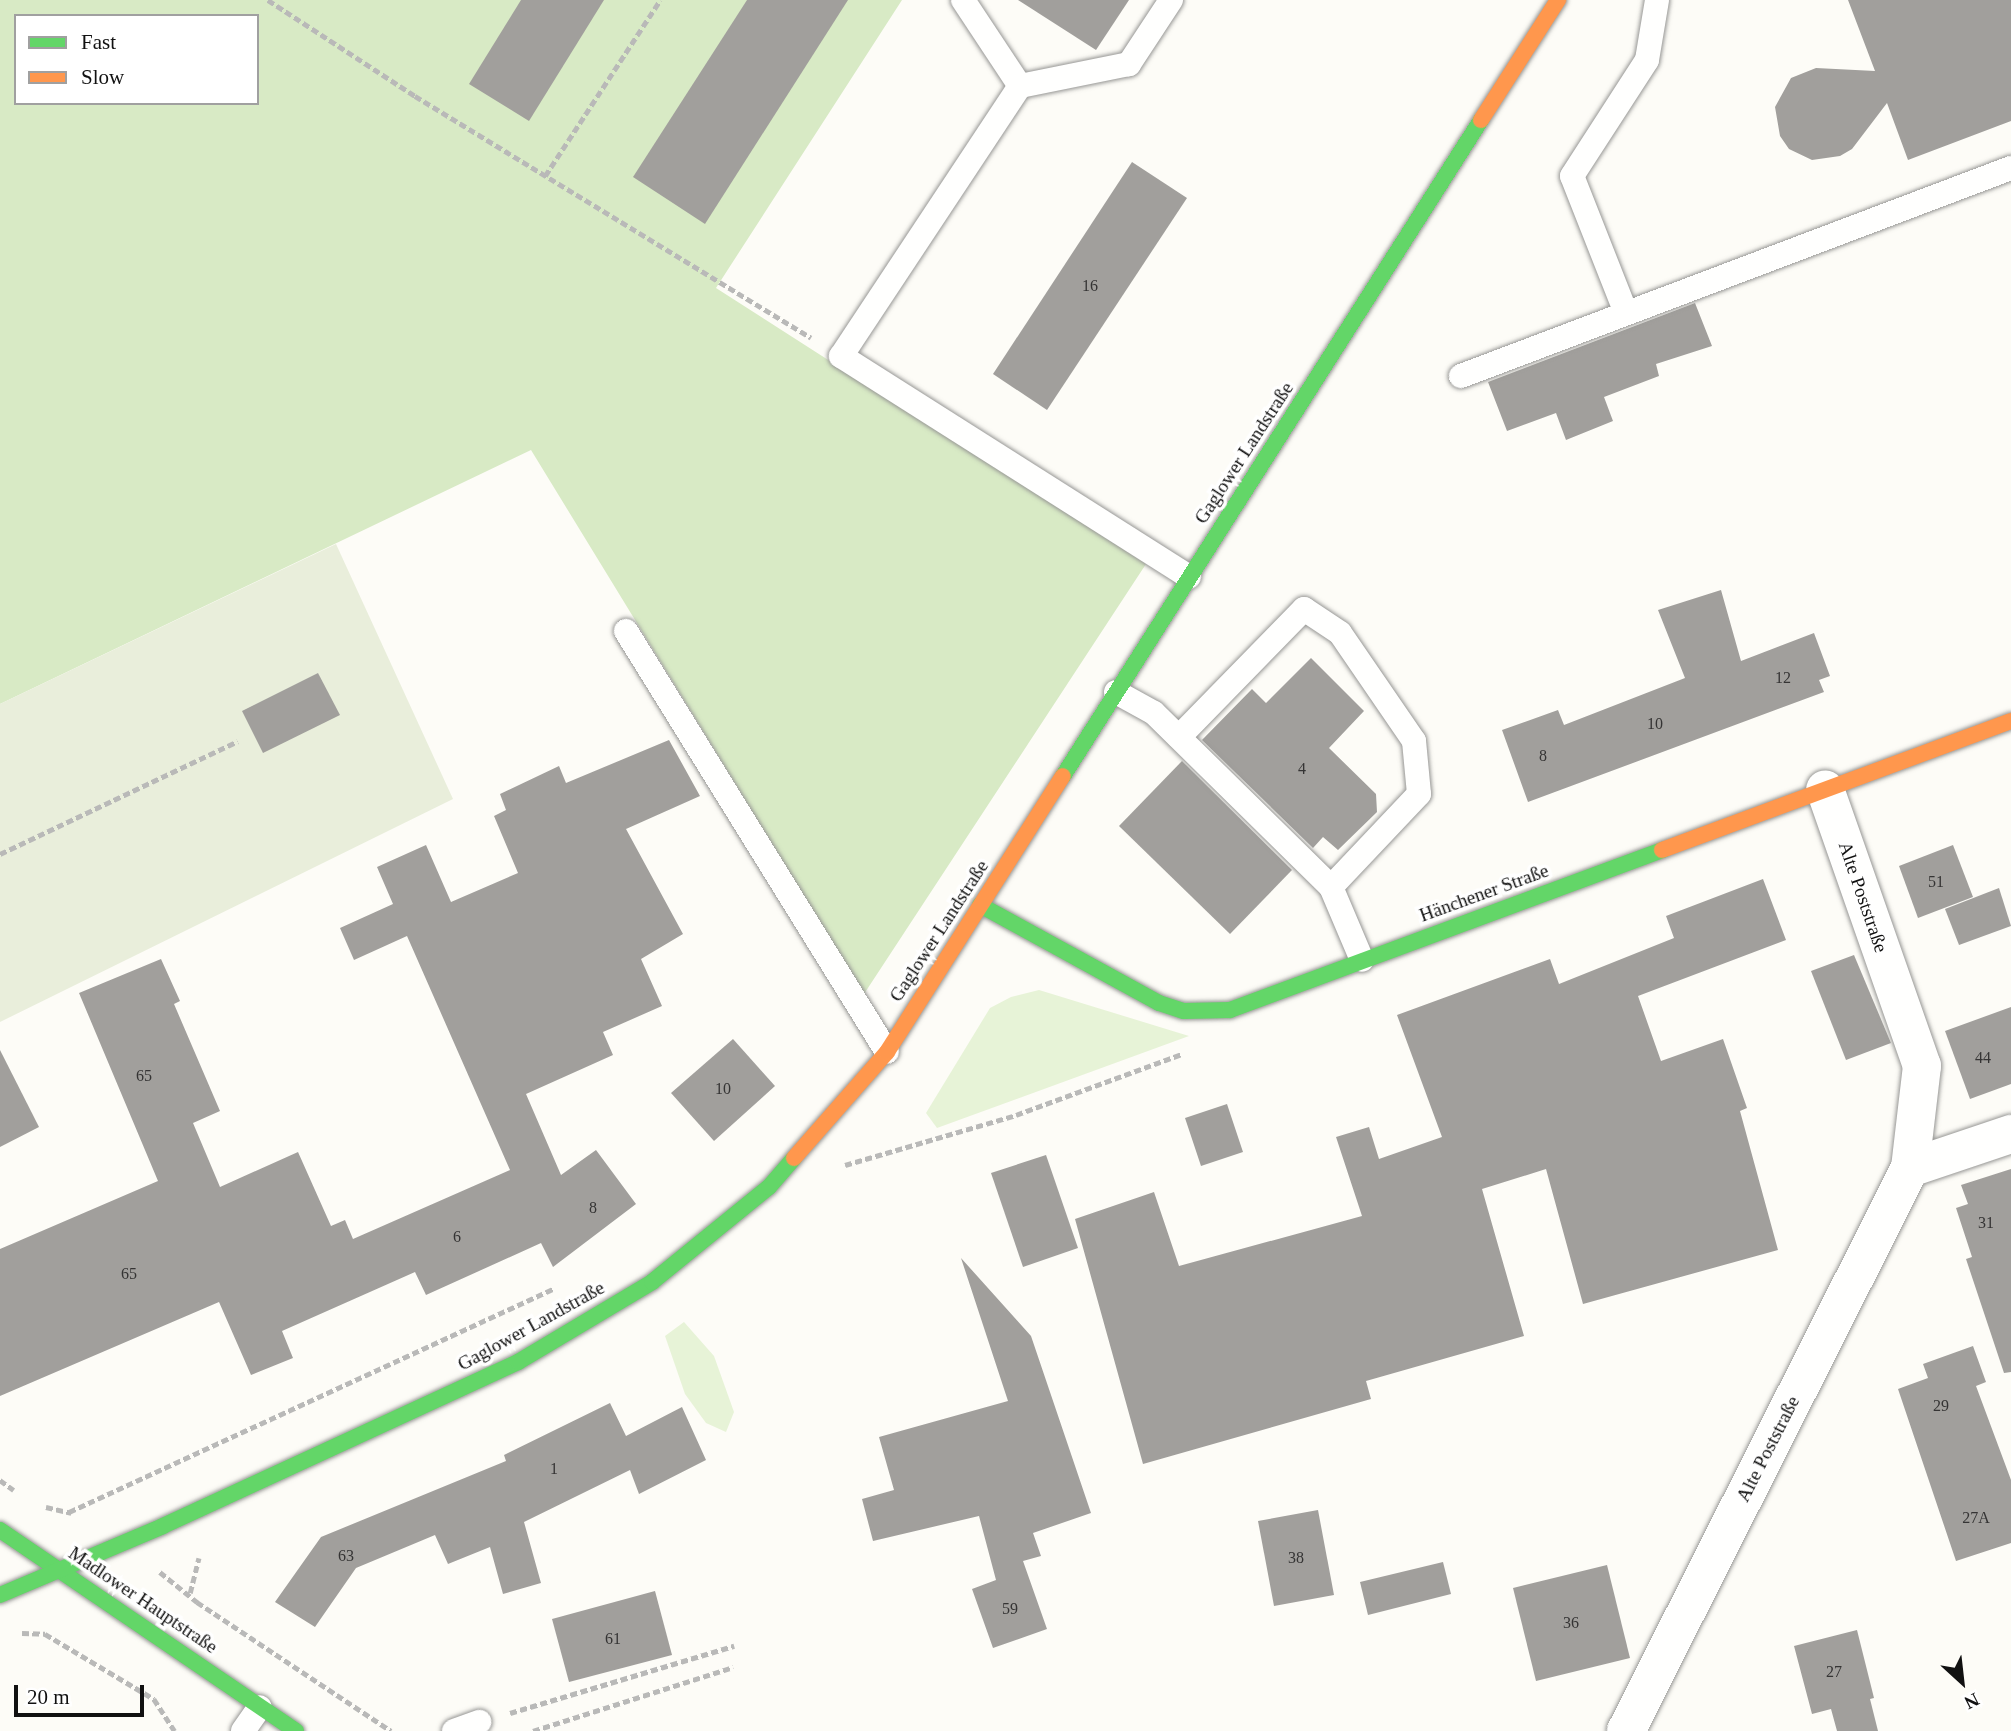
<!DOCTYPE html>
<meta charset="utf-8">
<style>
body{margin:0}
#map{position:relative;width:2011px;height:1731px;overflow:hidden;background:#fdfcf7;font-family:"Times New Roman",serif}
div>[style]{position:absolute}
.green>*{inset:0;background:#e7f3d7}
.forest>*{inset:0;background:#d8eac5}
.cemetery>*{inset:0;background:#e9eedb}
.building>*{inset:0;background:#a19f9c}
.path>*{height:4.5px;margin-top:-2.25px;transform-origin:0;background:repeating-linear-gradient(90deg,#b9b9b8 0 7px,transparent 0 10.5px)}
.roads{filter:drop-shadow(0 0 2px #979795) drop-shadow(0 0 2px #979795)}
.lane>*{height:24px;margin:-12px;padding:0 12px;transform-origin:12px;border-radius:12px;background:#fffffe}
.street>*{height:38px;margin:-19px;padding:0 19px;transform-origin:19px;border-radius:19px;background:#fffffe}
.fast>*{height:16px;margin:-8px;padding:0 8px;transform-origin:8px;border-radius:8px;background:#63d668}
.slow>*{height:16px;margin:-8px;padding:0 8px;transform-origin:8px;border-radius:8px;background:#ff974d}
span{translate:-50% -50%;white-space:nowrap;text-align:center;line-height:1.15;-webkit-text-stroke:7px #fff;paint-order:stroke}
.number-label{font-size:16px;color:#353434}
.number-label span{-webkit-text-stroke-width:0}
.street-label{font-size:19px;color:#111}
.legend{position:absolute;left:14px;top:14px;width:245px;height:91px;box-sizing:border-box;background:#fff;border:2px solid #a0a0a0;margin:0;padding:9px 12px;list-style:none;font-size:21px;color:#111}
.legend li{display:flex;align-items:center;gap:14px;height:35px}
.legend b{width:35px;border:2px solid #a0a0a0}
.north{position:absolute;left:1927px;top:1647px;width:70px;height:70px;-webkit-text-stroke:5px #fff;paint-order:stroke;rotate:153deg;font-size:19px;font-weight:700;line-height:28px;text-align:center;color:#111}
.north::after{content:'';display:block;margin:auto;width:24px;height:32px;background:#111;clip-path:polygon(50% 0,100% 100%,50% 72%,0 100%)}
.scale{position:absolute;left:14px;top:1685px;width:130px;height:32px;box-sizing:border-box;border:4px solid #111;border-top:0;padding-left:9px;font-size:21px;line-height:24px;white-space:nowrap;color:#111;-webkit-text-stroke:5px #fff;paint-order:stroke}
</style>
<div id="map">
<div class="green">
<i style="clip-path:polygon(1039px 990px,1189px 1036px,937px 1128px,926px 1113px,990px 1008px,1011px 997px)"></i>
<i style="clip-path:polygon(684px 1322px,714px 1356px,734px 1412px,726px 1432px,706px 1423px,685px 1394px,665px 1336px)"></i>
</div>
<div class="forest">
<i style="clip-path:polygon(evenodd,0 0,902px 0,716px 288px,1146px 564px,864px 994px,531px 450px,0 704px,0 0,16px 16px,257px 16px,257px 103px,16px 103px,16px 16px)"></i>
</div>
<div class="cemetery">
<i style="clip-path:polygon(336px 544px,453px 799px,0 1022px,0 704px)"></i>
</div>
<div class="building">
<i style="clip-path:polygon(521px 0,604px 0,529px 121px,469px 84px)"></i>
<i style="clip-path:polygon(747px 0,848px 0,705px 224px,633px 177px)"></i>
<i style="clip-path:polygon(1018px 0,1129px 0,1096px 50px)"></i>
<i style="clip-path:polygon(1848px 0,2011px 0,2011px 121px,1908px 160px,1887px 103px,1852px 149px,1840px 156px,1812px 160px,1789px 149px,1780px 136px,1775px 107px,1791px 78px,1816px 68px,1875px 71px)"></i>
<i style="clip-path:polygon(1132px 162px,1187px 198px,1047px 410px,993px 374px)"></i>
<i style="clip-path:polygon(1695px 303px,1712px 346px,1656px 364px,1659px 376px,1604px 397px,1613px 421px,1566px 440px,1556px 413px,1507px 431px,1488px 382px)"></i>
<i style="clip-path:polygon(1721px 590px,1741px 661px,1814px 633px,1830px 676px,1819px 680px,1824px 692px,1528px 802px,1502px 730px,1558px 710px,1564px 725px,1685px 678px,1658px 610px)"></i>
<i style="clip-path:polygon(1311px 658px,1364px 711px,1329px 748px,1376px 794px,1377px 812px,1338px 850px,1323px 837px,1313px 848px,1202px 740px,1252px 689px,1266px 703px)"></i>
<i style="clip-path:polygon(318px 673px,340px 715px,263px 753px,242px 711px)"></i>
<i style="clip-path:polygon(669px 740px,700px 796px,626px 829px,683px 934px,641px 959px,662px 1006px,603px 1032px,613px 1055px,526px 1094px,561px 1175px,596px 1150px,636px 1204px,553px 1267px,541px 1243px,426px 1295px,415px 1272px,282px 1331px,293px 1358px,251px 1375px,219px 1302px,0 1396px,0 1249px,158px 1181px,79px 993px,161px 959px,180px 1001px,174px 1004px,220px 1111px,193px 1123px,220px 1187px,298px 1152px,331px 1226px,345px 1220px,353px 1239px,510px 1170px,407px 936px,354px 960px,340px 928px,393px 904px,377px 867px,426px 845px,451px 902px,518px 873px,494px 816px,506px 810px,500px 794px,559px 766px,566px 783px)"></i>
<i style="clip-path:polygon(1182px 761px,1292px 870px,1230px 934px,1119px 826px)"></i>
<i style="clip-path:polygon(1953px 845px,1973px 897px,1918px 918px,1899px 866px)"></i>
<i style="clip-path:polygon(1763px 879px,1786px 940px,1638px 996px,1661px 1061px,1723px 1039px,1747px 1108px,1740px 1111px,1778px 1250px,1583px 1304px,1546px 1169px,1482px 1189px,1524px 1336px,1366px 1381px,1371px 1399px,1143px 1464px,1075px 1219px,1154px 1192px,1179px 1266px,1362px 1216px,1336px 1137px,1369px 1127px,1379px 1159px,1442px 1137px,1397px 1015px,1550px 959px,1559px 984px,1674px 938px,1666px 916px)"></i>
<i style="clip-path:polygon(1999px 888px,2011px 926px,1959px 945px,1945px 909px)"></i>
<i style="clip-path:polygon(1854px 955px,1891px 1043px,1846px 1060px,1811px 971px)"></i>
<i style="clip-path:polygon(2011px 1007px,2011px 1084px,1970px 1099px,1945px 1031px)"></i>
<i style="clip-path:polygon(733px 1039px,775px 1086px,714px 1141px,671px 1093px)"></i>
<i style="clip-path:polygon(0 1050px,39px 1127px,0 1147px)"></i>
<i style="clip-path:polygon(1227px 1104px,1243px 1152px,1201px 1166px,1185px 1118px)"></i>
<i style="clip-path:polygon(1046px 1155px,1078px 1248px,1023px 1267px,991px 1173px)"></i>
<i style="clip-path:polygon(2011px 1169px,2011px 1372px,2004px 1373px,1966px 1259px,1972px 1257px,1956px 1208px,1968px 1204px,1961px 1185px)"></i>
<i style="clip-path:polygon(961px 1258px,1031px 1336px,1091px 1513px,1033px 1533px,1041px 1556px,1023px 1561px,1047px 1629px,993px 1648px,972px 1589px,996px 1580px,979px 1516px,873px 1541px,862px 1499px,894px 1490px,879px 1437px,1008px 1401px)"></i>
<i style="clip-path:polygon(1973px 1346px,1986px 1382px,1976px 1386px,2011px 1480px,2011px 1543px,1956px 1561px,1898px 1389px,1928px 1378px,1923px 1364px)"></i>
<i style="clip-path:polygon(610px 1403px,626px 1436px,682px 1407px,706px 1460px,639px 1494px,630px 1470px,524px 1522px,541px 1583px,503px 1594px,490px 1547px,448px 1564px,435px 1535px,356px 1568px,315px 1627px,275px 1602px,321px 1537px,506px 1461px,504px 1455px)"></i>
<i style="clip-path:polygon(1318px 1510px,1334px 1595px,1274px 1606px,1258px 1521px)"></i>
<i style="clip-path:polygon(1443px 1562px,1451px 1594px,1368px 1615px,1360px 1582px)"></i>
<i style="clip-path:polygon(1607px 1565px,1630px 1658px,1536px 1681px,1513px 1588px)"></i>
<i style="clip-path:polygon(655px 1591px,672px 1655px,569px 1682px,552px 1619px)"></i>
<i style="clip-path:polygon(1857px 1630px,1874px 1698px,1870px 1699px,1878px 1731px,1837px 1731px,1831px 1709px,1812px 1714px,1794px 1646px)"></i>
</div>
<div class="path">
<i style="left:268px;top:0;width:176px;rotate:33.1deg"></i>
<i style="left:415px;top:96px;width:464px;rotate:31.4deg"></i>
<i style="left:545px;top:176px;width:210px;rotate:-56.8deg"></i>
<i style="left:0;top:854px;width:263px;rotate:-25.4deg"></i>
<i style="left:845px;top:1165px;width:178px;rotate:-16.3deg"></i>
<i style="left:1016px;top:1115px;width:177px;rotate:-20.2deg"></i>
<i style="left:0;top:1480px;width:17px;rotate:36deg"></i>
<i style="left:46px;top:1507px;width:26px;rotate:13deg"></i>
<i style="left:69px;top:1512px;width:535px;rotate:-24.75deg"></i>
<i style="left:160px;top:1572px;width:48px;rotate:39deg"></i>
<i style="left:197px;top:1602px;width:233px;rotate:33.6deg"></i>
<i style="left:190px;top:1593px;width:36px;rotate:-76deg"></i>
<i style="left:22px;top:1633px;width:23px;rotate:2deg"></i>
<i style="left:45px;top:1634px;width:127px;rotate:30.8deg"></i>
<i style="left:154px;top:1699px;width:38px;rotate:57deg"></i>
<i style="left:510px;top:1713px;width:234px;rotate:-16.7deg"></i>
<i style="left:533px;top:1731px;width:210px;rotate:-17.7deg"></i>
</div>
<div class="roads">
<div class="lane">
<i style="left:963px;top:0;width:103px;rotate:56.5deg"></i>
<i style="left:1171px;top:0;width:77px;rotate:123.3deg"></i>
<i style="left:1129px;top:64px;width:111px;rotate:168.6deg"></i>
<i style="left:1020px;top:86px;width:324px;rotate:123.5deg"></i>
<i style="left:841px;top:356px;width:412px;rotate:32.4deg"></i>
<i style="left:1626px;top:313px;width:147px;rotate:-111.5deg"></i>
<i style="left:1572px;top:176px;width:138px;rotate:-57.1deg"></i>
<i style="left:1647px;top:60px;width:61px;rotate:-80.5deg"></i>
<i style="left:1461px;top:376px;width:588px;rotate:-20.72deg"></i>
<i style="left:626px;top:631px;width:495px;rotate:58.2deg"></i>
<i style="left:1116px;top:692px;width:43px;rotate:28.9deg"></i>
<i style="left:1154px;top:713px;width:248px;rotate:44.5deg"></i>
<i style="left:1331px;top:887px;width:79px;rotate:67deg"></i>
<i style="left:1179px;top:737px;width:179px;rotate:-45.7deg"></i>
<i style="left:1304px;top:609px;width:43px;rotate:33.7deg"></i>
<i style="left:1340px;top:633px;width:131px;rotate:55.6deg"></i>
<i style="left:1414px;top:741px;width:53px;rotate:84.6deg"></i>
<i style="left:1419px;top:794px;width:128px;rotate:133.4deg"></i>
<i style="left:243px;top:1731px;width:29px;rotate:-55deg"></i>
<i style="left:454px;top:1731px;width:27px;rotate:-20deg"></i>
</div>
<div class="street">
<i style="left:1910px;top:1168px;width:107px;rotate:-18.6deg"></i>
<i style="left:1626px;top:1731px;width:631px;rotate:-63.23deg"></i>
<i style="left:1910px;top:1168px;width:103px;rotate:-83.3deg"></i>
<i style="left:1922px;top:1066px;width:293px;rotate:-109.3deg"></i>
</div>
<div class="fast">
<i style="left:1063px;top:776px;width:778px;rotate:-57.49deg"></i>
<i style="left:980px;top:905px;width:204px;rotate:28.7deg"></i>
<i style="left:1159px;top:1003px;width:26px;rotate:18deg"></i>
<i style="left:1184px;top:1011px;width:46px;rotate:-1.2deg"></i>
<i style="left:1230px;top:1010px;width:461px;rotate:-20.3deg"></i>
<i style="left:0;top:1530px;width:358px;rotate:34.2deg"></i>
<i style="left:0;top:1595px;width:177px;rotate:-22.9deg"></i>
<i style="left:163px;top:1526px;width:391px;rotate:-24.8deg"></i>
<i style="left:518px;top:1362px;width:156px;rotate:-30.8deg"></i>
<i style="left:652px;top:1282px;width:151px;rotate:-39.1deg"></i>
<i style="left:769px;top:1187px;width:38px;rotate:-49deg"></i>
</div>
<div class="slow">
<i style="left:1481px;top:120px;width:143px;rotate:-57.3deg"></i>
<i style="left:1662px;top:850px;width:372px;rotate:-20.3deg"></i>
<i style="left:794px;top:1158px;width:141px;rotate:-48.7deg"></i>
<i style="left:887px;top:1052px;width:327px;rotate:-57.5deg"></i>
</div>
</div>
<div class="number-label">
<span style="left:1090px;top:286px">16</span>
<span style="left:1783px;top:678px">12</span>
<span style="left:1655px;top:724px">10</span>
<span style="left:1543px;top:756px">8</span>
<span style="left:1302px;top:769px">4</span>
<span style="left:1936px;top:882px">51</span>
<span style="left:1983px;top:1058px">44</span>
<span style="left:144px;top:1076px">65</span>
<span style="left:723px;top:1089px">10</span>
<span style="left:593px;top:1208px">8</span>
<span style="left:1986px;top:1223px">31</span>
<span style="left:457px;top:1237px">6</span>
<span style="left:129px;top:1274px">65</span>
<span style="left:1941px;top:1406px">29</span>
<span style="left:554px;top:1469px">1</span>
<span style="left:1976px;top:1518px">27A</span>
<span style="left:346px;top:1556px">63</span>
<span style="left:1296px;top:1558px">38</span>
<span style="left:1010px;top:1609px">59</span>
<span style="left:1571px;top:1623px">36</span>
<span style="left:613px;top:1639px">61</span>
<span style="left:1834px;top:1672px">27</span>
</div>
<div class="street-label">
<span style="left:1244px;top:453px;rotate:-57deg">Gaglower Landstraße</span>
<span style="left:1484px;top:893px;rotate:-20deg">Hänchener Straße</span>
<span style="left:1863px;top:897px;rotate:71deg">Alte Poststraße</span>
<span style="left:939px;top:931px;rotate:-57deg">Gaglower Landstraße</span>
<span style="left:531px;top:1326px;rotate:-29deg">Gaglower Landstraße</span>
<span style="left:1768px;top:1449px;rotate:-63deg">Alte Poststraße</span>
<span style="left:143px;top:1600px;rotate:34deg">Madlower Hauptstraße</span>
</div>
<ul class="legend">
<li><b style="height:9px;background:#63d668"></b>Fast</li>
<li><b style="height:9px;background:#ff974d"></b>Slow</li>
</ul>
<div class="north">N</div>
<div class="scale">20 m</div>
</div>
